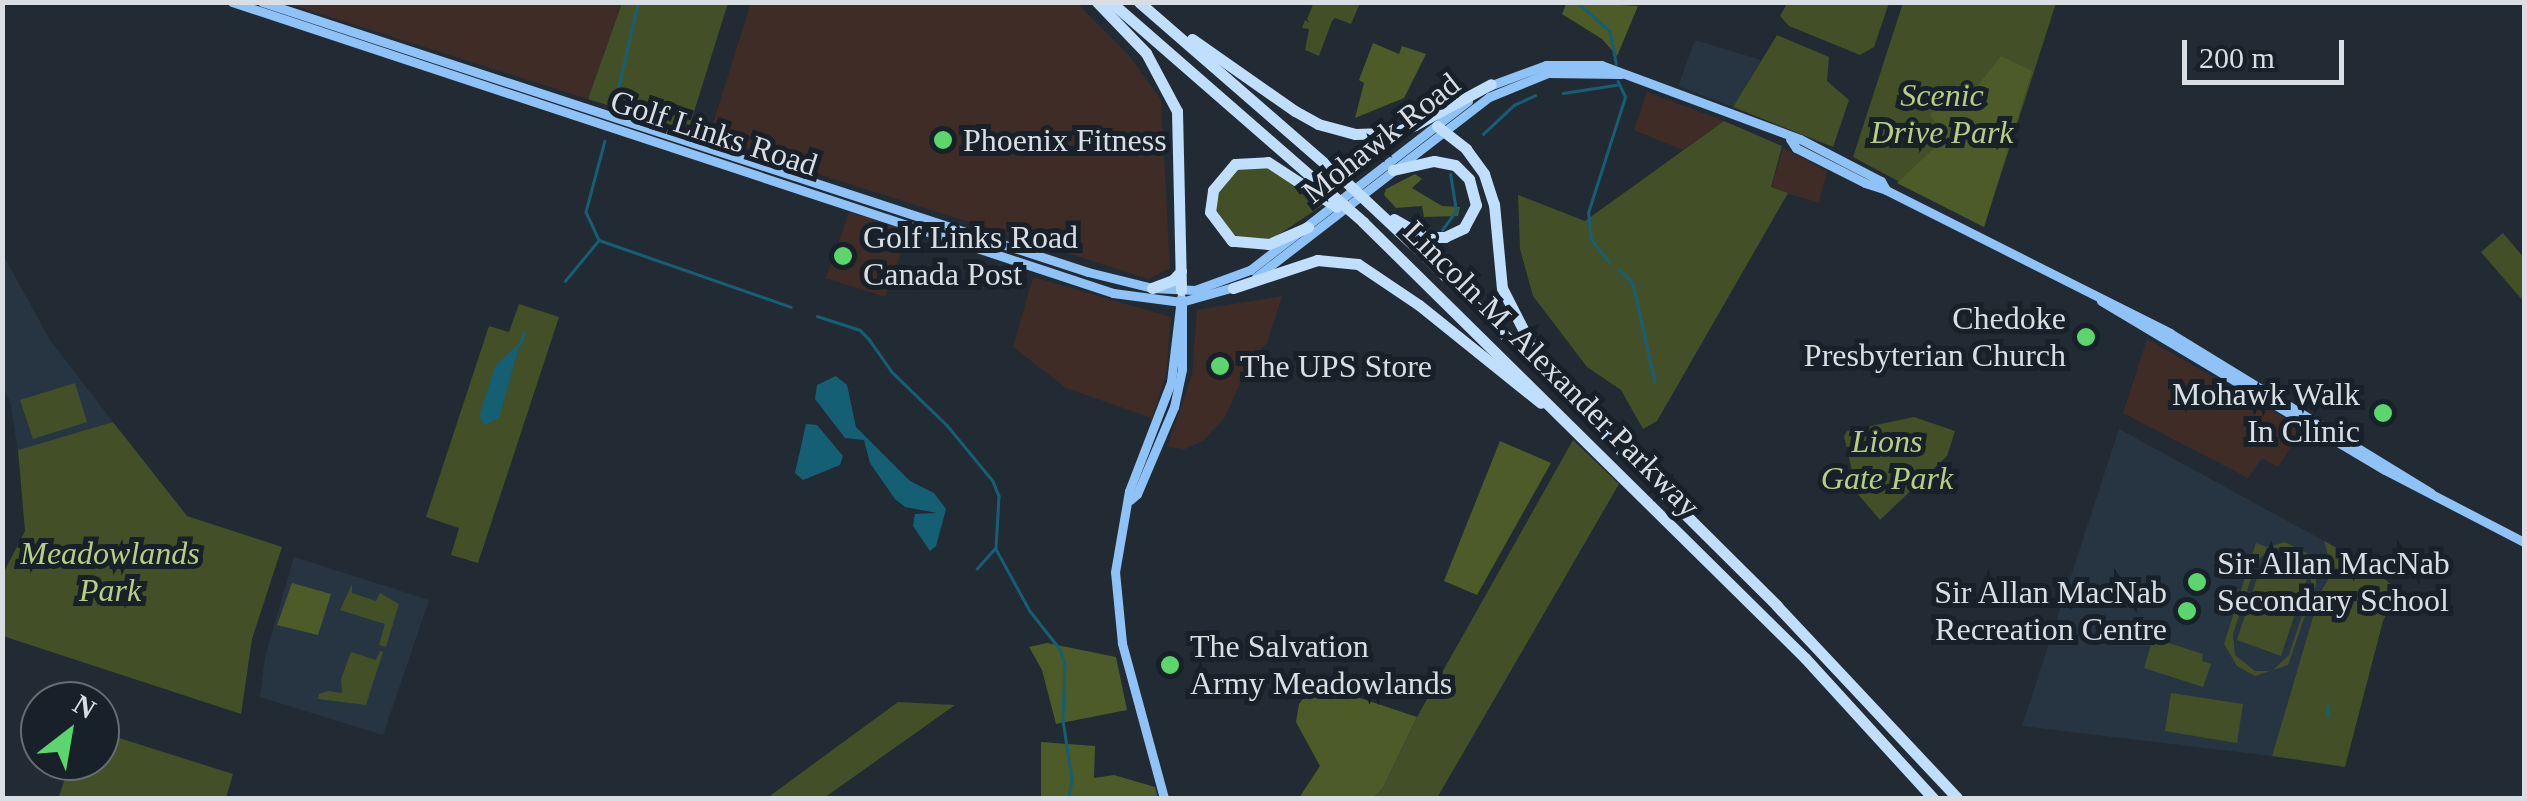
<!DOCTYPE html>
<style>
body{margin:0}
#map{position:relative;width:2527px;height:801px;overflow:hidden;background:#222b33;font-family:"Times New Roman",serif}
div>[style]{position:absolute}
.commercial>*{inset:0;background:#3f2c27}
.built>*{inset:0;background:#273542}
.green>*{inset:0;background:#434f26}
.forest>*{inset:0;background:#4c5b28}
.water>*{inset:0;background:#155f75}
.stream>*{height:2.5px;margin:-1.25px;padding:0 1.25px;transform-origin:1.25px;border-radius:1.25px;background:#155f75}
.major>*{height:9px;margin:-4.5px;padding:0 4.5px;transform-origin:4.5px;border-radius:4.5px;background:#8fc2f7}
.highway>*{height:11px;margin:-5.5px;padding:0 5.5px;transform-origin:5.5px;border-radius:5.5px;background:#c0defe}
.dots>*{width:28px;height:28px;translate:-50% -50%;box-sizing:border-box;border:5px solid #182129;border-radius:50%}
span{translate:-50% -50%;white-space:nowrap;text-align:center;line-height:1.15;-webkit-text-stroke:10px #182129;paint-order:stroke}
.park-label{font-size:32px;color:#b6cf80;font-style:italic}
.street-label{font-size:32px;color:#d8dee3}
.poi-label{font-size:32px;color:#d8dee3}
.left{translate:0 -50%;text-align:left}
.right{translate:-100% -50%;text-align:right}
.frame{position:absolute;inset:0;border:5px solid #d8dee3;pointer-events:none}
.north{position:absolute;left:20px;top:681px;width:100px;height:100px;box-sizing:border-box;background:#182129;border:2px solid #656d73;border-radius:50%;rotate:31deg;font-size:28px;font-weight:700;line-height:40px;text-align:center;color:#d8dee3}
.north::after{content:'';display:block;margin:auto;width:35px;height:45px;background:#5cd56d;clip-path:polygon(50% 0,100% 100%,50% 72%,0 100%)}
.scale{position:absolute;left:2182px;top:40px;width:162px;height:45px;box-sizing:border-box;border:5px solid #d8dee3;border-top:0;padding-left:12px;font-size:30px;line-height:35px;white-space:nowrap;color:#d8dee3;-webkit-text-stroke:8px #182129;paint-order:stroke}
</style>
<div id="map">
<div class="commercial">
<i style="clip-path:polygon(286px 3px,622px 3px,588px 99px)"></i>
<i style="clip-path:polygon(751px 3px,1077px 3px,1131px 58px,1161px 100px,1170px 268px,1149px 279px,708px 139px)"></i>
<i style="clip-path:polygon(1647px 92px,1724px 121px,1683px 150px,1634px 130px)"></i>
<i style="clip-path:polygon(1783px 148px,1827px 171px,1819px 203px,1771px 188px)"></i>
<i style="clip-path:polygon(849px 212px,909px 231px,885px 297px,826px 278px)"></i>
<i style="clip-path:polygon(1033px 277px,1171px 317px,1166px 374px,1152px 418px,1066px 388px,1013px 347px)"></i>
<i style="clip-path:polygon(1282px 296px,1267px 343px,1250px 361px,1225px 417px,1204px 440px,1185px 449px,1167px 447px,1192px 375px,1197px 310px)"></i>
<i style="clip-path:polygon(2147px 339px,2303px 428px,2278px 467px,2262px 458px,2248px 478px,2123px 413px)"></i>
</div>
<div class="built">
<i style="clip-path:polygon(1695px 40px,1761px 60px,1733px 107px,1678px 86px)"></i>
<i style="clip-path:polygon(2px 253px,50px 340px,113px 422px,18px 450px,10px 401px,3px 388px)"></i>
<i style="clip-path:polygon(2119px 429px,2324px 541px,2332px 571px,2320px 593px,2272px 756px,2022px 726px)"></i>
<i style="clip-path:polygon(294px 557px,429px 600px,383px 735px,260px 697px,265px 657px)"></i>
</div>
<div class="green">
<i style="clip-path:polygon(1314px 2px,1360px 3px,1351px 24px,1335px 18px,1332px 21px,1319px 56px,1305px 50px,1309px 29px,1302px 28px,1305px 20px,1310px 23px,1307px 19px)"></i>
<i style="clip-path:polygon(1788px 2px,1889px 2px,1889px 3px,1874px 47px,1860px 55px,1789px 26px,1780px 16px)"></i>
<i style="clip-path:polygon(622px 3px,728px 3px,688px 131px,588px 99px)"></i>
<i style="clip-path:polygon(1903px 3px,2056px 3px,1984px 227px,1853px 157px)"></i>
<i style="clip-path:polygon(1777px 35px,1829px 57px,1827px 81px,1849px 100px,1833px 147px,1733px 107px)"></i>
<i style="clip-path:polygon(1724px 121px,1782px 146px,1771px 187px,1788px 193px,1657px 421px,1643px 429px,1621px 390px,1587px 367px,1533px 296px,1520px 249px,1518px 195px,1585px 221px)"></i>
<i style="clip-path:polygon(1261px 164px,1326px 203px,1272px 239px,1246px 240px,1232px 234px,1214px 211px,1216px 186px,1234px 167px)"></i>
<i style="clip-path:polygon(2503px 233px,2524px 258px,2524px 302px,2481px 252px)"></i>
<i style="clip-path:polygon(519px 304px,559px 317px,478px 563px,451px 555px,459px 528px,426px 517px,489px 326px,509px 332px)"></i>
<i style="clip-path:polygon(75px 383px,87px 422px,33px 439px,20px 400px)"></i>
<i style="clip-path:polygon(1914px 417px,1955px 431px,1947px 456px,1880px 520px,1857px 493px,1844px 436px,1847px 431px)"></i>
<i style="clip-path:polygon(113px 422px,187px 516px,282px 547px,252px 639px,241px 714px,3px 636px,3px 574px,25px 531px,18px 450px)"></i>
<i style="clip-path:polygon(1573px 440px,1619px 484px,1437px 798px,1373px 798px,1383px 788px,1417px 717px)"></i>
<i style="clip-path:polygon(2324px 541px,2365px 563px,2399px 591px,2383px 621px,2345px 767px,2272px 756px,2320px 593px,2332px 572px)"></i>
<i style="clip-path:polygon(evenodd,2285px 542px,2309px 554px,2316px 565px,2316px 584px,2288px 665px,2255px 676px,2237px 666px,2224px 644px,2256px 543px,2267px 547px,2285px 542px,2285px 547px,2306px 557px,2312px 585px,2289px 655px,2272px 671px,2255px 671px,2235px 655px,2233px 634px,2256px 563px,2268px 550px,2285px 547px)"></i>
<i style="clip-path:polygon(2262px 562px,2307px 578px,2281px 656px,2237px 640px)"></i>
<i style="clip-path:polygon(352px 584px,352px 593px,376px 601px,380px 593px,399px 604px,386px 647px,379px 645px,385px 624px,340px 610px)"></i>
<i style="clip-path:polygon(2153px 638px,2203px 654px,2202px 661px,2211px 664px,2203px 687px,2144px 668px)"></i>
<i style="clip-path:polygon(380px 651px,383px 652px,366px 705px,318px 699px,319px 694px,328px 691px,342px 693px,341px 679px,351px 652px,376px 660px)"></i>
<i style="clip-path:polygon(2171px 693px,2243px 704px,2237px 743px,2165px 731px)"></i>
<i style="clip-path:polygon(898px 702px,955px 705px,824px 798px,767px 798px)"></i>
<i style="clip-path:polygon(100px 732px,233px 774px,226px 798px,59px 796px,71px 761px,100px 761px)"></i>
</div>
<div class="forest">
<i style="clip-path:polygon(1567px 2px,1638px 6px,1617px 56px,1602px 39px,1562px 14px)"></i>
<i style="clip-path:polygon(1373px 43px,1399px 54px,1402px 46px,1426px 54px,1404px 98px,1355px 118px,1364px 83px,1359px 80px)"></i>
<i style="clip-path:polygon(2001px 56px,2032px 71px,1984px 227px,1897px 183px,1946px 137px,1930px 115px,1953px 90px,1975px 89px)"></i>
<i style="clip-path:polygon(1415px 174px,1422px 179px,1412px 188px,1442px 206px,1460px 207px,1458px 216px,1424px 217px,1422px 206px,1396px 208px,1384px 195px,1386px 189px)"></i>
<i style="clip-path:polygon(1500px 441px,1551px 463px,1477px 595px,1444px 581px)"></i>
<i style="clip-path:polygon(292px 583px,331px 594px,318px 635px,277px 625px)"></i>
<i style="clip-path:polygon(1047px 643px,1116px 657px,1127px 710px,1056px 724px,1042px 670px,1029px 647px)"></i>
<i style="clip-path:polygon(1315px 683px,1417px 717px,1383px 788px,1373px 798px,1299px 798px,1320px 766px,1296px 722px,1299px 704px)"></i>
<i style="clip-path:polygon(1041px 742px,1095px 746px,1094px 778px,1114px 775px,1155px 787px,1158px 798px,1041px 798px)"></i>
</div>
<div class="water">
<i style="clip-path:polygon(520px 342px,499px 418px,485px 425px,479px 417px,495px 366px)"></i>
<i style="clip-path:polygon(836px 376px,847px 385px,856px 427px,910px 481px,934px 493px,946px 509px,936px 546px,930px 551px,913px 526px,915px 514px,937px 513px,905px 507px,895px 499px,870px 463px,864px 440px,845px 438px,815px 399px,817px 385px)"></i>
<i style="clip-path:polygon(806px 424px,817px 425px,843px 456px,840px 465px,803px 480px,795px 473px)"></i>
</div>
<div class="stream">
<i style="left:1577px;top:2px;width:44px;rotate:41.3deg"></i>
<i style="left:1610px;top:31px;width:33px;rotate:79deg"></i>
<i style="left:1563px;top:93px;width:54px;rotate:-8.6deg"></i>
<i style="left:615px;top:101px;width:102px;rotate:-76.9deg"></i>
<i style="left:1483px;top:134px;width:42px;rotate:-43.1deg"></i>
<i style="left:1514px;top:105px;width:23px;rotate:-25deg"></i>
<i style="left:605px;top:141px;width:73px;rotate:105deg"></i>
<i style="left:586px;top:212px;width:31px;rotate:65deg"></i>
<i style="left:599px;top:240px;width:203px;rotate:19.2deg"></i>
<i style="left:1442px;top:230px;width:24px;rotate:-54deg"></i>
<i style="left:1456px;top:211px;width:37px;rotate:-99deg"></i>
<i style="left:1437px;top:243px;width:27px;rotate:51deg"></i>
<i style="left:1609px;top:262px;width:28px;rotate:-129deg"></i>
<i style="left:1591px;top:240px;width:27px;rotate:-96deg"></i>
<i style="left:1588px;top:213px;width:122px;rotate:-72.3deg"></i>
<i style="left:1625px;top:97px;width:17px;rotate:-115deg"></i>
<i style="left:1619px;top:269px;width:20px;rotate:45deg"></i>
<i style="left:1633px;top:283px;width:101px;rotate:77.5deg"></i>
<i style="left:565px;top:281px;width:52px;rotate:-50.5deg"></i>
<i style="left:817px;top:316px;width:45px;rotate:18deg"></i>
<i style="left:860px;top:330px;width:13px;rotate:45deg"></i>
<i style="left:869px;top:339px;width:39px;rotate:55deg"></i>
<i style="left:891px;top:371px;width:78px;rotate:44deg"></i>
<i style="left:947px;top:425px;width:72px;rotate:50.6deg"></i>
<i style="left:993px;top:481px;width:16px;rotate:68deg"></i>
<i style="left:999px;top:496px;width:52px;rotate:93.3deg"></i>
<i style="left:996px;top:548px;width:28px;rotate:132deg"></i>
<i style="left:519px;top:345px;width:13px;rotate:-67deg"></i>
<i style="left:996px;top:549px;width:71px;rotate:61.3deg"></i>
<i style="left:1030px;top:611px;width:48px;rotate:51.7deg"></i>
<i style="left:1060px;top:649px;width:17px;rotate:73deg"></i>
<i style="left:1065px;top:665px;width:55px;rotate:92.1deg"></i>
<i style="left:1063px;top:720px;width:60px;rotate:81.3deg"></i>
<i style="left:1072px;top:779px;width:19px;rotate:99deg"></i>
<i style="left:2328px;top:706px;width:9px;rotate:90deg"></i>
</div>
<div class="major">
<i style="left:232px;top:2px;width:928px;rotate:18.28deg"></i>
<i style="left:1113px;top:293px;width:69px;rotate:7.5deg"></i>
<i style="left:1181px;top:302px;width:58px;rotate:-15.9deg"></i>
<i style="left:262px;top:2px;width:869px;rotate:18.1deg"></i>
<i style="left:1088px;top:272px;width:66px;rotate:14deg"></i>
<i style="left:1152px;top:288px;width:43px;rotate:2.7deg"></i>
<i style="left:1195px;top:290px;width:59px;rotate:-20deg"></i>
<i style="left:1250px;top:270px;width:276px;rotate:-37.8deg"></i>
<i style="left:1489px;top:86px;width:61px;rotate:-20.2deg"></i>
<i style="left:1546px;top:65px;width:55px"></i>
<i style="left:1601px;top:65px;width:212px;rotate:20.4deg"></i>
<i style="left:1800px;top:139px;width:91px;rotate:27.4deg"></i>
<i style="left:1881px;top:181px;width:10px;rotate:61deg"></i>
<i style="left:1790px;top:139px;width:11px;rotate:56deg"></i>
<i style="left:1796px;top:148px;width:77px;rotate:26.9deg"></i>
<i style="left:1865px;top:183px;width:22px;rotate:18deg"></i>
<i style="left:1886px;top:190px;width:318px;rotate:26.7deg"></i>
<i style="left:2170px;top:333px;width:306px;rotate:31.5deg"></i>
<i style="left:1256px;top:277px;width:294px;rotate:-37.7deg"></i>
<i style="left:1489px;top:97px;width:64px;rotate:-22.1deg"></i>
<i style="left:1548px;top:73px;width:73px;rotate:0.8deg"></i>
<i style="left:2101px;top:301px;width:330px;rotate:30.8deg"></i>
<i style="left:2385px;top:470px;width:157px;rotate:27.4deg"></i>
<i style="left:1130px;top:500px;width:9px;rotate:-41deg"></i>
<i style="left:1137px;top:494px;width:95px;rotate:-67deg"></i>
<i style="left:1174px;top:407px;width:39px;rotate:-78deg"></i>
<i style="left:1182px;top:369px;width:64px;rotate:-90deg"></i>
<i style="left:1164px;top:798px;width:161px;rotate:-105.2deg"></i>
<i style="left:1122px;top:643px;width:71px;rotate:-95.6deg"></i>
<i style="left:1115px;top:572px;width:82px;rotate:-80.2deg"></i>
<i style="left:1129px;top:491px;width:117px;rotate:-68.9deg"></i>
<i style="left:1171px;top:382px;width:85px;rotate:-83.2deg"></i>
</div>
<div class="highway">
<i style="left:1097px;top:2px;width:71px;rotate:46.1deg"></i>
<i style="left:1146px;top:53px;width:66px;rotate:61.9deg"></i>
<i style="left:1177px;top:111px;width:179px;rotate:88.7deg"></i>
<i style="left:1111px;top:2px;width:335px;rotate:41.1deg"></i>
<i style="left:1363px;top:222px;width:621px;rotate:44.61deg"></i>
<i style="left:1805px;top:658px;width:190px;rotate:47.6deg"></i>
<i style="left:1139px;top:2px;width:271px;rotate:41deg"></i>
<i style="left:1344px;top:180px;width:114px;rotate:43.2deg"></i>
<i style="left:1427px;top:258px;width:494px;rotate:44.8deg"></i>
<i style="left:1777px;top:606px;width:263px;rotate:46.8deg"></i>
<i style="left:1192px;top:39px;width:126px;rotate:35deg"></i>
<i style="left:1295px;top:111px;width:26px;rotate:29deg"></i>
<i style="left:1318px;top:124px;width:38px;rotate:15deg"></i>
<i style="left:1355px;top:134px;width:37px;rotate:-2deg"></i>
<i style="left:1392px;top:133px;width:24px;rotate:-19deg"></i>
<i style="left:1415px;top:125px;width:86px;rotate:-28.3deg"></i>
<i style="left:1437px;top:126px;width:37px;rotate:38deg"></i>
<i style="left:1466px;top:149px;width:31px;rotate:54deg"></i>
<i style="left:1484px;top:174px;width:32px;rotate:72deg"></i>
<i style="left:1494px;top:204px;width:84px;rotate:84.6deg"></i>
<i style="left:1502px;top:288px;width:55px;rotate:63deg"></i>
<i style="left:1527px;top:337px;width:66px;rotate:53deg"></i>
<i style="left:1393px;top:170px;width:42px;rotate:-12.4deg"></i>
<i style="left:1434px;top:161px;width:21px;rotate:11deg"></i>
<i style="left:1455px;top:165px;width:20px;rotate:45deg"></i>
<i style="left:1469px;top:179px;width:27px;rotate:75deg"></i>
<i style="left:1476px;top:205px;width:26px;rotate:118deg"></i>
<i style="left:1464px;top:228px;width:21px;rotate:155deg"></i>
<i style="left:1445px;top:237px;width:20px;rotate:180deg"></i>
<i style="left:1425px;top:237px;width:36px;rotate:-150deg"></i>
<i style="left:1308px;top:227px;width:43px;rotate:156.4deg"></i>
<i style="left:1269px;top:244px;width:37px;rotate:-175deg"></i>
<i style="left:1232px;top:241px;width:36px;rotate:-127deg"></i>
<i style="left:1210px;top:212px;width:22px;rotate:-82deg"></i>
<i style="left:1213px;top:190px;width:34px;rotate:-50deg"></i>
<i style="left:1235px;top:164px;width:33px;rotate:-3deg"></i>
<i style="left:1268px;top:162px;width:82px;rotate:33.1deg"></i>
<i style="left:1152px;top:288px;width:22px;rotate:-21deg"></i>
<i style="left:1173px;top:280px;width:12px;rotate:-48deg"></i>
<i style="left:1233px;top:288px;width:89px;rotate:-18.4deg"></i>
<i style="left:1317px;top:260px;width:41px;rotate:5.6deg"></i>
<i style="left:1358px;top:264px;width:73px;rotate:33.9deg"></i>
<i style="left:1419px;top:305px;width:156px;rotate:38.8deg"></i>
</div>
<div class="dots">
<i style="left:943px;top:140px;background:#5cd56d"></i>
<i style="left:843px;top:256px;background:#5cd56d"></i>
<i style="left:2086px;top:337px;background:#5cd56d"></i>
<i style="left:1220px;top:366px;background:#5cd56d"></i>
<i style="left:2383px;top:413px;background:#5cd56d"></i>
<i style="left:2197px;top:582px;background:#5cd56d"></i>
<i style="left:2187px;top:611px;background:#5cd56d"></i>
<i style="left:1170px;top:665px;background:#5cd56d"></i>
</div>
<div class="park-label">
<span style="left:1942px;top:114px">Scenic<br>Drive Park</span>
<span style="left:1887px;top:460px">Lions<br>Gate Park</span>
<span style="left:110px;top:572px">Meadowlands<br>Park</span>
</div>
<div class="street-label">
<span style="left:714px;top:133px;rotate:18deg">Golf Links Road</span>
<span style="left:1381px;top:138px;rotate:-38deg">Mohawk Road</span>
<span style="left:1552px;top:369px;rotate:45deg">Lincoln M. Alexander Parkway</span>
</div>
<div class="poi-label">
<span class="left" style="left:963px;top:140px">Phoenix Fitness</span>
<span class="left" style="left:863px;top:256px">Golf Links Road<br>Canada Post</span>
<span class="right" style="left:2066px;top:337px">Chedoke<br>Presbyterian Church</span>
<span class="left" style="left:1240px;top:366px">The UPS Store</span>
<span class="right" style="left:2360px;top:413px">Mohawk Walk<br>In Clinic</span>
<span class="left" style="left:2217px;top:582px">Sir Allan MacNab<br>Secondary School</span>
<span class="right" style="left:2167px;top:611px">Sir Allan MacNab<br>Recreation Centre</span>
<span class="left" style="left:1190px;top:665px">The Salvation<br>Army Meadowlands</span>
</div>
<div class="frame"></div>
<div class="north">N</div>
<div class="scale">200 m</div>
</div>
